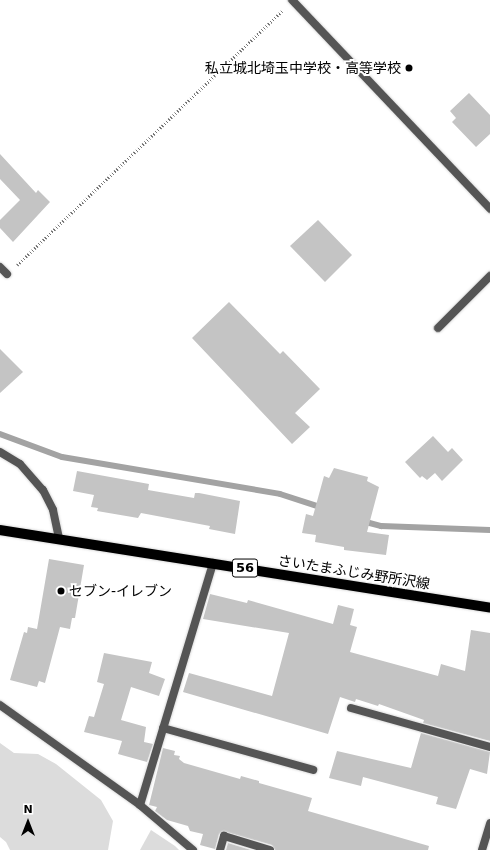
<!DOCTYPE html>
<meta charset="utf-8">
<style>
body{margin:0}
#map{position:relative;width:490px;height:850px;overflow:hidden;background:#fff;font-family:"DejaVu Sans","Noto Sans JP",sans-serif}
div>[style]{position:absolute}
.green>*{inset:0;background:#dcdcdc}
.stream>*{height:6px;margin:-3px;padding:0 3px;transform-origin:3px;border-radius:3px;background:#a3a3a3}
.building>*{inset:0;background:#c4c4c4}
.path>*{height:2.5px;margin-top:-1.25px;transform-origin:0;background:repeating-linear-gradient(90deg,#777 0 1px,transparent 0 3px)}
.roads{filter:drop-shadow(0 0 1px #dbdbdb) drop-shadow(0 0 1px #dbdbdb)}
.service>*{height:8px;margin:-4px;padding:0 4px;transform-origin:4px;border-radius:4px;background:#555}
.minor>*{height:8px;margin:-4px;padding:0 4px;transform-origin:4px;border-radius:4px;background:#555}
.primary>*{height:10px;margin:-5px;padding:0 5px;transform-origin:5px;border-radius:5px;background:#000}
.dots>*{width:11px;height:11px;translate:-50% -50%;box-sizing:border-box;border:2px solid #fff;border-radius:50%}
span{translate:-50% -50%;white-space:nowrap;text-align:center;line-height:1.15;-webkit-text-stroke:4px #fff;paint-order:stroke}
.shield-label span{padding:1px 3px;background:#fff;border:1px solid;border-radius:3px;-webkit-text-stroke-width:0}
.shield-label{font-size:13px;color:#000;font-weight:700}
.poi-label{font-size:14px;color:#000}
.right{translate:-100% -50%;text-align:right}
.left{translate:0 -50%;text-align:left}
.street-label{font-size:14px;color:#000}
.north{position:absolute;left:8px;top:802px;width:40px;height:40px;-webkit-text-stroke:3px #fff;paint-order:stroke;rotate:0deg;font-size:11px;font-weight:700;line-height:16px;text-align:center;color:#000}
.north::after{content:'';display:block;margin:auto;width:14px;height:18px;background:#000;clip-path:polygon(50% 0,100% 100%,50% 72%,0 100%)}
</style>
<div id="map">
<div class="green">
<i style="clip-path:polygon(0 743px,14px 753px,38px 754px,56px 764px,101px 800px,113px 821px,108px 850px,10px 850px,6px 842px,0 837px)"></i>
<i style="clip-path:polygon(151px 830px,175px 846px,179px 850px,140px 850px)"></i>
</div>
<div class="stream">
<i style="left:0;top:434px;width:66px;rotate:20.4deg"></i>
<i style="left:62px;top:457px;width:221px;rotate:9.6deg"></i>
<i style="left:280px;top:494px;width:45px;rotate:18deg"></i>
<i style="left:362px;top:521px;width:20px;rotate:15deg"></i>
<i style="left:381px;top:526px;width:109px;rotate:2.1deg"></i>
</div>
<div class="building">
<i style="clip-path:polygon(469px 93px,490px 115px,490px 134px,476px 147px,452px 122px,456px 118px,450px 111px)"></i>
<i style="clip-path:polygon(0 154px,36px 193px,38px 190px,50px 202px,13px 242px,0 228px,0 220px,20px 200px,0 179px)"></i>
<i style="clip-path:polygon(318px 220px,352px 255px,325px 282px,290px 246px)"></i>
<i style="clip-path:polygon(229px 302px,280px 354px,283px 351px,320px 389px,295px 413px,310px 427px,292px 444px,192px 338px)"></i>
<i style="clip-path:polygon(0 349px,23px 372px,0 393px)"></i>
<i style="clip-path:polygon(433px 436px,448px 452px,452px 448px,463px 460px,442px 481px,435px 473px,427px 480px,422px 476px,420px 478px,405px 462px)"></i>
<i style="clip-path:polygon(334px 468px,368px 477px,367px 481px,379px 487px,367px 532px,389px 535px,386px 555px,344px 550px,344px 547px,315px 542px,316px 535px,302px 533px,306px 514px,313px 516px,324px 476px,329px 478px)"></i>
<i style="clip-path:polygon(77px 471px,149px 484px,148px 490px,194px 498px,195px 493px,199px 493px,240px 501px,235px 534px,209px 529px,210px 526px,141px 513px,138px 518px,97px 511px,98px 508px,91px 507px,94px 495px,73px 491px)"></i>
<i style="clip-path:polygon(49px 559px,84px 565px,75px 618px,72px 618px,70px 629px,60px 627px,45px 683px,39px 681px,37px 687px,10px 680px,24px 632px,27px 633px,28px 627px,37px 629px)"></i>
<i style="clip-path:polygon(210px 594px,247px 603px,248px 600px,333px 624px,338px 605px,354px 609px,350px 625px,357px 627px,350px 652px,438px 676px,441px 664px,465px 671px,471px 630px,490px 633px,490px 741px,423px 723px,424px 720px,379px 704px,378px 706px,356px 699px,355px 702px,340px 697px,328px 734px,183px 692px,189px 673px,272px 696px,289px 633px,203px 619px)"></i>
<i style="clip-path:polygon(104px 653px,152px 662px,149px 673px,165px 679px,159px 696px,131px 687px,121px 720px,146px 727px,144px 742px,153px 744px,147px 762px,118px 754px,122px 741px,84px 732px,89px 716px,94px 717px,104px 684px,97px 682px)"></i>
<i style="clip-path:polygon(421px 733px,490px 752px,487px 774px,470px 769px,456px 809px,436px 804px,438px 797px,363px 777px,361px 786px,329px 778px,337px 751px,411px 768px)"></i>
<i style="clip-path:polygon(163px 748px,175px 751px,174px 755px,180px 756px,179px 759px,184px 763px,240px 779px,241px 776px,259px 781px,259px 783px,312px 798px,308px 811px,429px 846px,428px 850px,275px 850px,272px 845px,223px 831px,219px 834px,215px 849px,200px 845px,203px 834px,190px 831px,188px 826px,167px 820px,155px 811px,157px 807px,149px 805px)"></i>
<i style="clip-path:polygon(228px 843px,251px 850px,226px 850px)"></i>
</div>
<div class="path">
<i style="left:17px;top:265px;width:367px;rotate:-43.8deg"></i>
</div>
<div class="roads">
<div class="service">
<i style="left:351px;top:708px;width:144px;rotate:15.7deg"></i>
<i style="left:163px;top:728px;width:156px;rotate:15.6deg"></i>
</div>
<div class="minor">
<i style="left:292px;top:0;width:288px;rotate:46.5deg"></i>
<i style="left:0;top:267px;width:10px;rotate:45deg"></i>
<i style="left:438px;top:328px;width:74px;rotate:-45deg"></i>
<i style="left:0;top:452px;width:23px;rotate:31deg"></i>
<i style="left:20px;top:464px;width:35px;rotate:49deg"></i>
<i style="left:43px;top:490px;width:22px;rotate:63deg"></i>
<i style="left:53px;top:510px;width:29px;rotate:78deg"></i>
<i style="left:0;top:705px;width:172px;rotate:35.5deg"></i>
<i style="left:193px;top:850px;width:70px;rotate:-139.7deg"></i>
<i style="left:140px;top:805px;width:253px;rotate:-73.2deg"></i>
<i style="left:220px;top:850px;width:15px;rotate:-74deg"></i>
<i style="left:224px;top:836px;width:48px;rotate:16.9deg"></i>
<i style="left:482px;top:850px;width:28px;rotate:-73deg"></i>
</div>
<div class="primary">
<i style="left:0;top:530px;width:496px;rotate:9deg"></i>
</div>
</div>
<div class="dots">
<i style="left:409px;top:68px;background:#000"></i>
<i style="left:61px;top:591px;background:#000"></i>
</div>
<div class="shield-label">
<span style="left:245px;top:568px">56</span>
</div>
<div class="poi-label">
<span class="right" style="left:401px;top:68px">私立城北埼玉中学校・高等学校</span>
<span class="left" style="left:69px;top:591px">セブン-イレブン</span>
</div>
<div class="street-label">
<span style="left:354px;top:572px;rotate:9deg">さいたまふじみ野所沢線</span>
</div>
<div class="north">N</div>
</div>
